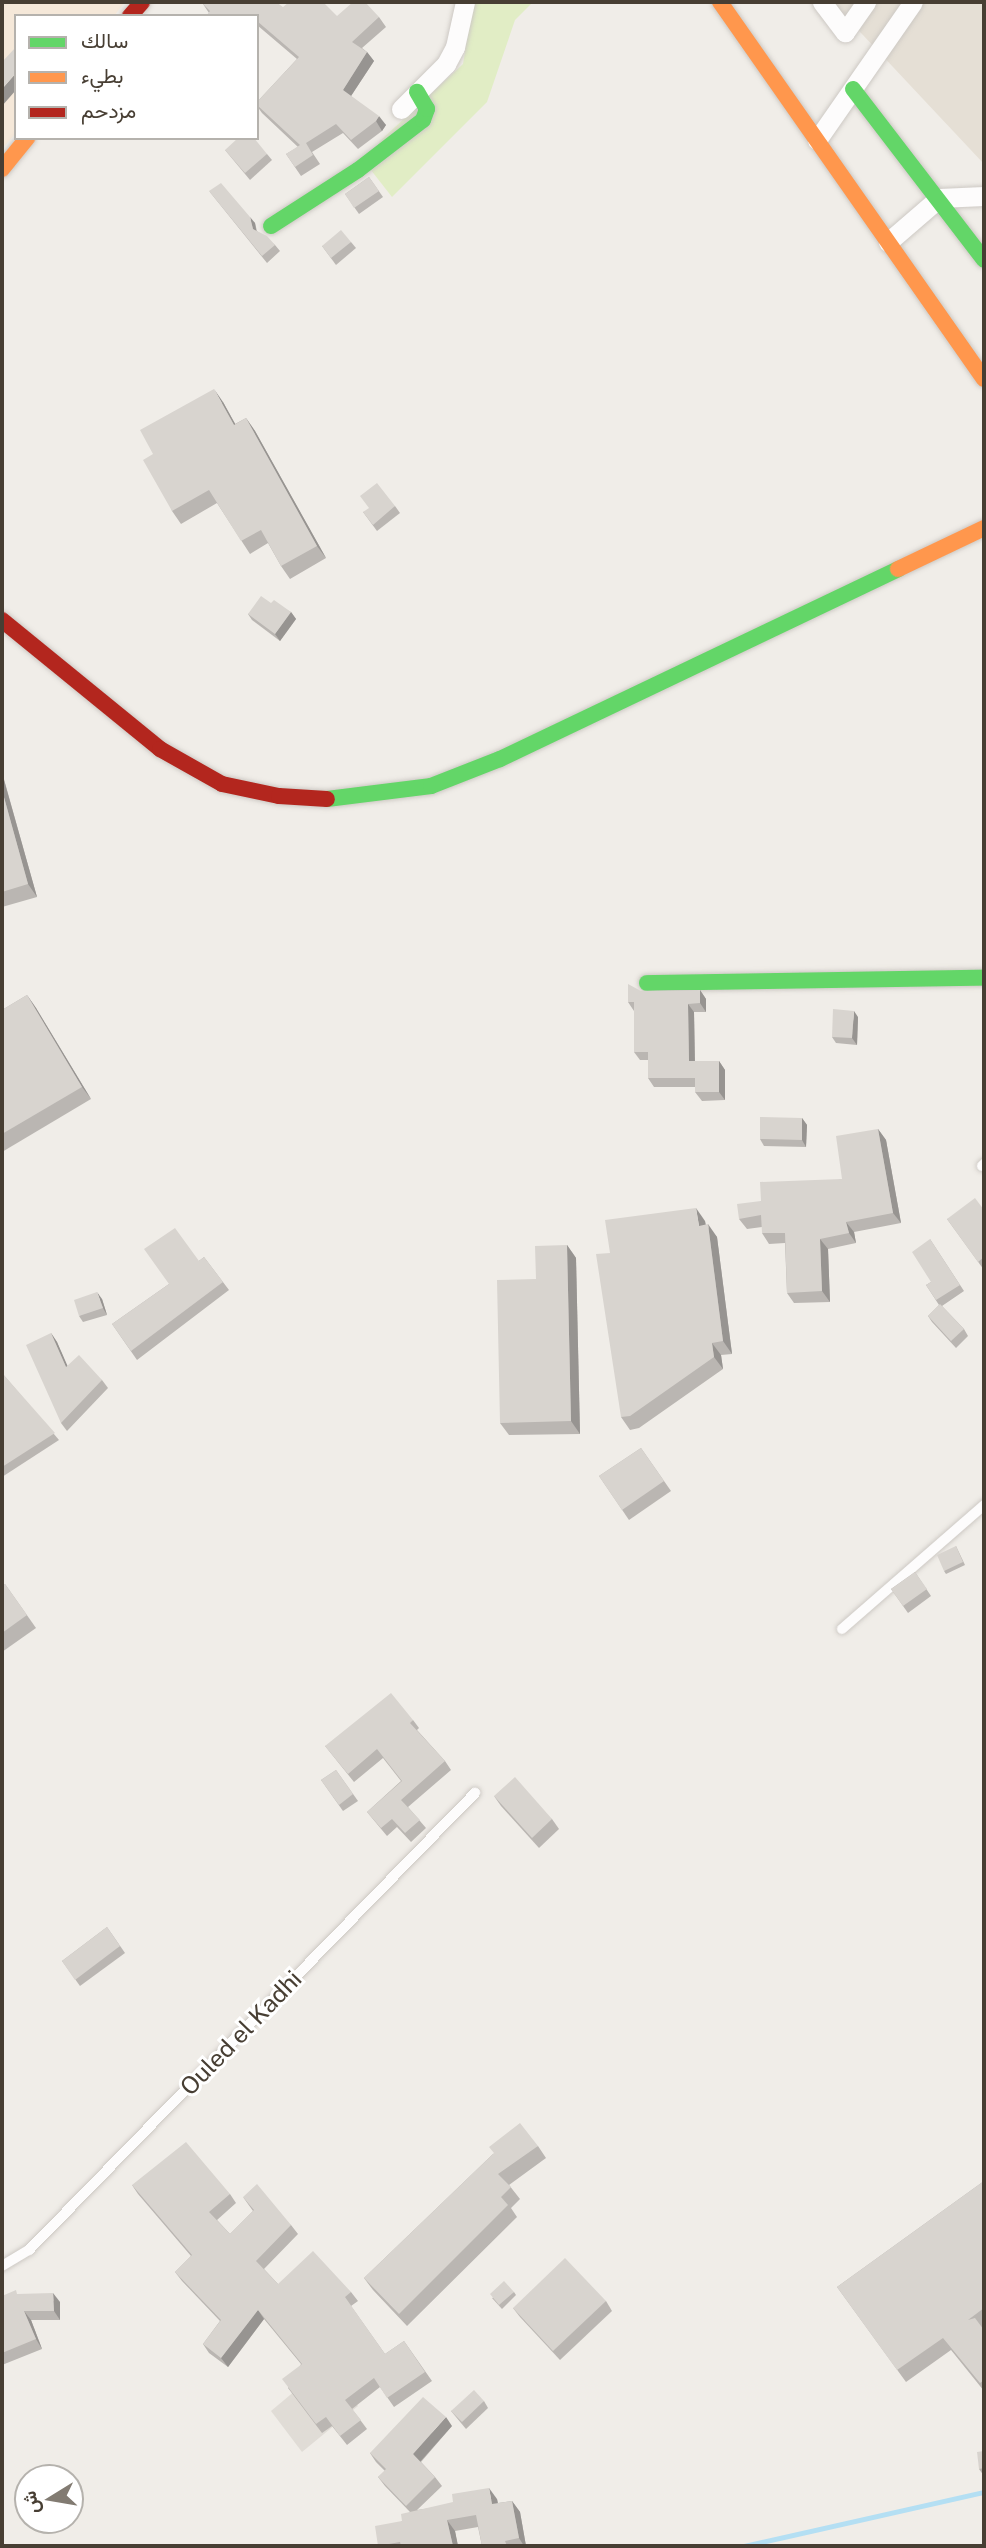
<!DOCTYPE html>
<meta charset="utf-8">
<style>
body{margin:0}
#map{position:relative;width:986px;height:2548px;overflow:hidden;background:#f0ede8;font-family:"Public Sans",Vazirmatn,sans-serif}
div>[style]{position:absolute}
.residential>*{inset:0;background:#e5dfd5}
.commercial>*{inset:0;background:#f5e8d9}
.industrial>*{inset:0;background:#e0dcd6}
.green>*{inset:0;background:#e1edc5}
.stream>*{height:5px;margin:-2.5px;padding:0 2.5px;transform-origin:2.5px;border-radius:2.5px;background:#b4dff3}
.roads{filter:drop-shadow(0 0 2px #cdc9c4) drop-shadow(0 0 2px #cdc9c4)}
.lane>*{height:10px;margin:-5px;padding:0 5px;transform-origin:5px;border-radius:5px;background:#fdfcfc}
.street>*{height:19px;margin:-9.5px;padding:0 9.5px;transform-origin:9.5px;border-radius:9.5px;background:#fdfcfc}
.fast>*{height:16px;margin:-8px;padding:0 8px;transform-origin:8px;border-radius:8px;background:#63d668}
.slow>*{height:16px;margin:-8px;padding:0 8px;transform-origin:8px;border-radius:8px;background:#ff974d}
.jam>*{height:16px;margin:-8px;padding:0 8px;transform-origin:8px;border-radius:8px;background:#b3261e}
.wall>*{inset:0;background:#bab6b2}
.shaded-wall>*{inset:0;background:#979491}
.building>*{inset:0;background:#d8d4cf}
span{translate:-50% -50%;white-space:nowrap;text-align:center;line-height:1.15;-webkit-text-stroke:6px #fff;paint-order:stroke}
.street-label{font-size:24px;color:#473e33}
.frame{position:absolute;inset:0;border:4px solid #473e33;pointer-events:none}
.legend{position:absolute;left:14px;top:14px;width:245px;height:126px;box-sizing:border-box;background:#fff;border:2px solid #b5b2ad;margin:0;padding:9px 12px;list-style:none;font-size:21px;color:#473e33}
.legend li{display:flex;align-items:center;gap:14px;height:35px}
.legend b{width:35px;border:2px solid #b5b2ad}
.north{position:absolute;left:14px;top:2464px;width:70px;height:70px;box-sizing:border-box;background:#fff;border:2px solid #b5b2ad;border-radius:50%;rotate:259deg;font-size:19px;font-weight:700;line-height:28px;text-align:center;color:#473e33}
.north::after{content:'';display:block;margin:auto;width:24px;height:32px;background:#827b72;clip-path:polygon(50% 0,100% 100%,50% 72%,0 100%)}
</style>
<div id="map">
<div class="residential">
<i style="clip-path:polygon(832px 2px,984px 2px,984px 164px)"></i>
</div>
<div class="commercial">
<i style="clip-path:polygon(2px 2px,125px 2px,114px 16px,16px 16px,16px 133px,2px 149px)"></i>
</div>
<div class="industrial">
<i style="clip-path:polygon(327px 2364px,358px 2406px,302px 2452px,271px 2411px)"></i>
</div>
<div class="green">
<i style="clip-path:polygon(473px 2px,533px 2px,515px 20px,487px 102px,392px 197px,367px 165px,380px 141px,463px 64px)"></i>
</div>
<div class="stream">
<i style="left:744px;top:2546px;width:246px;rotate:-12.7deg"></i>
</div>
<div class="roads">
<div class="lane">
<i style="left:982px;top:1166px;width:3px;rotate:-45deg"></i>
<i style="left:842px;top:1629px;width:189px;rotate:-41.1deg"></i>
<i style="left:2px;top:2266px;width:31px;rotate:-31deg"></i>
<i style="left:29px;top:2250px;width:639px;rotate:-45.7deg"></i>
</div>
<div class="street">
<i style="left:822px;top:2px;width:38px;rotate:53deg"></i>
<i style="left:845px;top:32px;width:37px;rotate:-55deg"></i>
<i style="left:401px;top:109px;width:64px;rotate:-45deg"></i>
<i style="left:446px;top:64px;width:19px;rotate:-62deg"></i>
<i style="left:455px;top:47px;width:46px;rotate:-77.5deg"></i>
<i style="left:817px;top:140px;width:168px;rotate:-55.2deg"></i>
<i style="left:888px;top:242px;width:67px;rotate:-40.8deg"></i>
<i style="left:939px;top:198px;width:45px;rotate:-2.5deg"></i>
</div>
<div class="fast">
<i style="left:853px;top:89px;width:215px;rotate:52.5deg"></i>
<i style="left:271px;top:226px;width:103px;rotate:-32.8deg"></i>
<i style="left:358px;top:170px;width:82px;rotate:-37.6deg"></i>
<i style="left:423px;top:120px;width:12px;rotate:-70deg"></i>
<i style="left:427px;top:109px;width:20px;rotate:-120deg"></i>
<i style="left:327px;top:799px;width:105px;rotate:-7.1deg"></i>
<i style="left:431px;top:786px;width:74px;rotate:-21.4deg"></i>
<i style="left:500px;top:759px;width:441px;rotate:-25.5deg"></i>
<i style="left:647px;top:983px;width:337px;rotate:-0.9deg"></i>
</div>
<div class="slow">
<i style="left:720px;top:2px;width:460px;rotate:55deg"></i>
<i style="left:2px;top:169px;width:40px;rotate:-51deg"></i>
<i style="left:898px;top:569px;width:95px;rotate:-25.5deg"></i>
</div>
<div class="jam">
<i style="left:130px;top:16px;width:18px;rotate:-49deg"></i>
<i style="left:2px;top:620px;width:204px;rotate:39.2deg"></i>
<i style="left:160px;top:749px;width:71px;rotate:29.4deg"></i>
<i style="left:222px;top:784px;width:58px;rotate:11.9deg"></i>
<i style="left:279px;top:796px;width:48px;rotate:3.6deg"></i>
</div>
</div>
<div class="wall">
<i style="clip-path:polygon(203px 4px,283px 7px,337px 16px,379px 17px,386px 27px,362px 48px,367px 52px,374px 61px,351px 96px,386px 125px,382px 131px,358px 149px,343px 133px,312px 152px,320px 164px,301px 176px,286px 154px,298px 147px,262px 113px,257px 106px,257px 102px,297px 59px,257px 25px,257px 16px,209px 13px)"></i>
<i style="clip-path:polygon(225px 150px,267px 154px,272px 160px,250px 180px)"></i>
<i style="clip-path:polygon(369px 177px,383px 197px,359px 214px,345px 194px)"></i>
<i style="clip-path:polygon(209px 191px,255px 223px,257px 231px,275px 245px,280px 251px,267px 263px)"></i>
<i style="clip-path:polygon(351px 242px,356px 248px,336px 265px,322px 246px)"></i>
<i style="clip-path:polygon(223px 402px,235px 424px,246px 418px,255px 431px,326px 558px,290px 579px,281px 566px,268px 543px,250px 554px,217px 503px,181px 524px,172px 511px,153px 454px)"></i>
<i style="clip-path:polygon(395px 506px,400px 513px,377px 531px,363px 512px)"></i>
<i style="clip-path:polygon(271px 603px,291px 612px,296px 619px,280px 641px,252px 620px,248px 614px)"></i>
<i style="clip-path:polygon(2px 772px,37px 897px,2px 907px)"></i>
<i style="clip-path:polygon(700px 990px,706px 999px,706px 1012px,694px 1012px,695px 1061px,719px 1061px,725px 1070px,725px 1100px,702px 1101px,695px 1092px,695px 1087px,654px 1087px,648px 1078px,648px 1060px,640px 1060px,634px 1052px,634px 1011px,628px 1002px,641px 991px)"></i>
<i style="clip-path:polygon(27px 995px,36px 1008px,91px 1099px,2px 1152px,2px 1010px)"></i>
<i style="clip-path:polygon(858px 1017px,857px 1045px,836px 1043px,832px 1037px)"></i>
<i style="clip-path:polygon(802px 1118px,807px 1125px,806px 1147px,764px 1146px,760px 1139px)"></i>
<i style="clip-path:polygon(878px 1129px,886px 1140px,901px 1223px,854px 1232px,856px 1243px,828px 1249px,830px 1302px,794px 1303px,787px 1293px,785px 1243px,769px 1244px,762px 1233px,762px 1227px,747px 1229px,739px 1219px,761px 1201px,842px 1179px)"></i>
<i style="clip-path:polygon(984px 1210px,984px 1270px,947px 1219px)"></i>
<i style="clip-path:polygon(705px 1221px,706px 1225px,717px 1237px,732px 1354px,721px 1355px,723px 1369px,639px 1428px,630px 1430px,621px 1417px)"></i>
<i style="clip-path:polygon(930px 1239px,964px 1291px,942px 1306px,964px 1329px,968px 1336px,956px 1348px,932px 1322px,928px 1316px,939px 1305px,926px 1285px,931px 1282px)"></i>
<i style="clip-path:polygon(567px 1245px,576px 1258px,580px 1434px,509px 1435px,500px 1423px,536px 1279px)"></i>
<i style="clip-path:polygon(204px 1257px,229px 1290px,137px 1360px,112px 1324px,169px 1284px)"></i>
<i style="clip-path:polygon(102px 1299px,107px 1315px,83px 1322px,79px 1316px)"></i>
<i style="clip-path:polygon(51px 1333px,57px 1342px,67px 1366px,102px 1380px,108px 1388px,67px 1431px,61px 1423px)"></i>
<i style="clip-path:polygon(2px 1373px,59px 1440px,2px 1477px)"></i>
<i style="clip-path:polygon(641px 1448px,671px 1491px,629px 1520px,599px 1476px)"></i>
<i style="clip-path:polygon(956px 1546px,965px 1565px,946px 1574px,944px 1571px)"></i>
<i style="clip-path:polygon(915px 1572px,931px 1596px,908px 1613px,891px 1589px)"></i>
<i style="clip-path:polygon(5px 1584px,36px 1628px,2px 1652px,2px 1587px)"></i>
<i style="clip-path:polygon(413px 1720px,419px 1728px,417px 1730px,445px 1761px,451px 1770px,408px 1807px,426px 1828px,411px 1842px,397px 1827px,387px 1836px,367px 1812px,401px 1781px,383px 1758px,354px 1782px,325px 1746px)"></i>
<i style="clip-path:polygon(336px 1770px,358px 1801px,343px 1811px,321px 1780px)"></i>
<i style="clip-path:polygon(494px 1796px,552px 1819px,559px 1829px,539px 1848px,501px 1806px)"></i>
<i style="clip-path:polygon(107px 1927px,125px 1953px,80px 1986px,62px 1961px)"></i>
<i style="clip-path:polygon(538px 2146px,546px 2158px,509px 2185px,520px 2199px,511px 2208px,517px 2217px,407px 2326px,373px 2290px,364px 2278px,493px 2154px)"></i>
<i style="clip-path:polygon(984px 2181px,984px 2326px,982px 2327px,984px 2330px,984px 2391px,951px 2350px,906px 2382px,837px 2287px)"></i>
<i style="clip-path:polygon(132px 2185px,230px 2194px,236px 2203px,217px 2220px,230px 2234px,253px 2211px,243px 2197px,291px 2225px,298px 2234px,264px 2269px,278px 2284px,351px 2292px,358px 2301px,351px 2306px,385px 2354px,404px 2341px,432px 2381px,394px 2407px,380px 2387px,352px 2409px,367px 2429px,347px 2445px,332px 2426px,322px 2433px,288px 2388px,301px 2364px,264px 2319px,228px 2367px,209px 2353px,203px 2344px,220px 2321px,182px 2281px,175px 2272px,191px 2256px,138px 2194px)"></i>
<i style="clip-path:polygon(514px 2292px,516px 2295px,502px 2309px,492px 2298px)"></i>
<i style="clip-path:polygon(18px 2294px,60px 2302px,60px 2320px,31px 2320px,42px 2349px,2px 2365px,2px 2296px)"></i>
<i style="clip-path:polygon(606px 2301px,612px 2311px,560px 2360px,520px 2317px,513px 2308px)"></i>
<i style="clip-path:polygon(484px 2401px,488px 2408px,466px 2429px,451px 2411px)"></i>
<i style="clip-path:polygon(452px 2426px,421px 2462px,435px 2477px,442px 2486px,417px 2510px,497px 2499px,498px 2503px,512px 2501px,520px 2512px,526px 2546px,482px 2546px,478px 2527px,455px 2531px,458px 2546px,378px 2546px,402px 2521px,410px 2512px,385px 2486px,378px 2477px,385px 2471px,376px 2462px,370px 2453px)"></i>
<i style="clip-path:polygon(984px 2451px,984px 2476px,979px 2469px)"></i>
</div>
<div class="shaded-wall">
<i style="clip-path:polygon(367px 52px,374px 61px,349px 99px,343px 90px)"></i>
<i style="clip-path:polygon(16px 73px,16px 90px,2px 106px,2px 89px)"></i>
<i style="clip-path:polygon(379px 116px,386px 125px,382px 131px,376px 121px)"></i>
<i style="clip-path:polygon(250px 217px,255px 223px,257px 236px,253px 229px)"></i>
<i style="clip-path:polygon(214px 389px,223px 402px,243px 438px,234px 425px)"></i>
<i style="clip-path:polygon(246px 418px,255px 431px,326px 558px,317px 546px)"></i>
<i style="clip-path:polygon(291px 612px,296px 619px,280px 641px,275px 634px)"></i>
<i style="clip-path:polygon(2px 772px,2px 773px,37px 897px,28px 884px,2px 790px)"></i>
<i style="clip-path:polygon(700px 990px,706px 999px,706px 1012px,700px 1003px)"></i>
<i style="clip-path:polygon(27px 995px,36px 1008px,91px 1099px,82px 1087px)"></i>
<i style="clip-path:polygon(688px 1004px,694px 1012px,695px 1070px,689px 1061px)"></i>
<i style="clip-path:polygon(854px 1011px,858px 1017px,857px 1045px,852px 1038px)"></i>
<i style="clip-path:polygon(719px 1061px,725px 1070px,725px 1100px,719px 1092px)"></i>
<i style="clip-path:polygon(802px 1118px,807px 1125px,806px 1147px,802px 1140px)"></i>
<i style="clip-path:polygon(878px 1129px,886px 1140px,901px 1223px,893px 1213px)"></i>
<i style="clip-path:polygon(696px 1208px,705px 1221px,707px 1238px,699px 1226px)"></i>
<i style="clip-path:polygon(846px 1222px,854px 1232px,856px 1243px,849px 1233px)"></i>
<i style="clip-path:polygon(708px 1224px,717px 1237px,732px 1354px,723px 1341px)"></i>
<i style="clip-path:polygon(820px 1239px,828px 1249px,830px 1302px,822px 1291px)"></i>
<i style="clip-path:polygon(567px 1245px,576px 1258px,580px 1434px,571px 1421px)"></i>
<i style="clip-path:polygon(97px 1292px,102px 1299px,107px 1315px,103px 1308px)"></i>
<i style="clip-path:polygon(51px 1333px,57px 1342px,72px 1376px,66px 1367px)"></i>
<i style="clip-path:polygon(712px 1343px,721px 1355px,723px 1369px,714px 1357px)"></i>
<i style="clip-path:polygon(53px 2293px,60px 2302px,60px 2320px,54px 2311px)"></i>
<i style="clip-path:polygon(258px 2310px,264px 2319px,228px 2367px,221px 2358px)"></i>
<i style="clip-path:polygon(24px 2311px,31px 2320px,42px 2349px,36px 2339px)"></i>
<i style="clip-path:polygon(446px 2417px,452px 2426px,419px 2463px,413px 2454px)"></i>
<i style="clip-path:polygon(489px 2488px,497px 2499px,500px 2516px,492px 2504px)"></i>
<i style="clip-path:polygon(512px 2501px,520px 2512px,526px 2546px,524px 2546px,519px 2538px)"></i>
<i style="clip-path:polygon(447px 2520px,455px 2531px,458px 2546px,453px 2546px)"></i>
</div>
<div class="building">
<i style="clip-path:polygon(205px 2px,276px 2px,283px 7px,289px 2px,323px 2px,337px 16px,353px 2px,365px 2px,379px 17px,352px 42px,367px 52px,343px 90px,379px 116px,376px 121px,351px 140px,336px 124px,306px 143px,313px 155px,295px 167px,286px 154px,300px 145px,257px 105px,257px 102px,299px 57px,257px 21px,257px 16px,206px 16px,210px 11px,203px 4px)"></i>
<i style="clip-path:polygon(16px 47px,16px 73px,2px 89px,2px 62px)"></i>
<i style="clip-path:polygon(238px 138px,254px 138px,267px 154px,245px 173px,225px 150px)"></i>
<i style="clip-path:polygon(369px 177px,379px 191px,354px 208px,345px 194px)"></i>
<i style="clip-path:polygon(221px 183px,250px 217px,253px 229px,267px 236px,275px 245px,262px 256px,209px 191px)"></i>
<i style="clip-path:polygon(341px 230px,351px 242px,331px 258px,322px 246px)"></i>
<i style="clip-path:polygon(214px 389px,234px 425px,246px 418px,317px 546px,281px 566px,261px 530px,241px 541px,209px 490px,172px 511px,143px 460px,153px 454px,140px 430px)"></i>
<i style="clip-path:polygon(377px 483px,395px 506px,373px 525px,363px 512px,369px 508px,360px 496px)"></i>
<i style="clip-path:polygon(261px 596px,271px 603px,274px 600px,291px 612px,275px 634px,248px 614px)"></i>
<i style="clip-path:polygon(2px 790px,28px 884px,2px 892px)"></i>
<i style="clip-path:polygon(628px 984px,641px 991px,700px 990px,700px 1003px,688px 1004px,689px 1061px,719px 1061px,719px 1092px,695px 1092px,695px 1078px,648px 1078px,648px 1052px,634px 1052px,634px 1002px,628px 1002px)"></i>
<i style="clip-path:polygon(27px 995px,82px 1087px,2px 1134px,2px 1010px)"></i>
<i style="clip-path:polygon(833px 1009px,854px 1011px,852px 1038px,832px 1037px)"></i>
<i style="clip-path:polygon(760px 1117px,802px 1118px,802px 1140px,760px 1139px)"></i>
<i style="clip-path:polygon(878px 1129px,893px 1213px,846px 1222px,849px 1233px,820px 1239px,822px 1291px,787px 1293px,785px 1233px,762px 1233px,761px 1215px,739px 1219px,737px 1204px,761px 1201px,760px 1182px,842px 1179px,836px 1136px)"></i>
<i style="clip-path:polygon(975px 1198px,984px 1210px,984px 1257px,978px 1262px,947px 1219px)"></i>
<i style="clip-path:polygon(696px 1208px,699px 1226px,708px 1224px,723px 1341px,712px 1343px,714px 1357px,630px 1416px,621px 1417px,596px 1254px,610px 1253px,605px 1220px)"></i>
<i style="clip-path:polygon(175px 1228px,199px 1261px,204px 1257px,223px 1282px,131px 1351px,112px 1324px,169px 1284px,144px 1249px)"></i>
<i style="clip-path:polygon(930px 1239px,960px 1285px,936px 1300px,926px 1285px,931px 1282px,912px 1252px)"></i>
<i style="clip-path:polygon(567px 1245px,571px 1421px,500px 1423px,497px 1280px,536px 1279px,535px 1246px)"></i>
<i style="clip-path:polygon(97px 1292px,103px 1308px,79px 1316px,74px 1300px)"></i>
<i style="clip-path:polygon(940px 1304px,964px 1329px,951px 1341px,928px 1316px)"></i>
<i style="clip-path:polygon(51px 1333px,66px 1367px,79px 1355px,102px 1380px,61px 1423px,26px 1345px)"></i>
<i style="clip-path:polygon(2px 1373px,55px 1433px,2px 1467px)"></i>
<i style="clip-path:polygon(641px 1448px,664px 1481px,622px 1510px,599px 1476px)"></i>
<i style="clip-path:polygon(956px 1546px,963px 1562px,944px 1571px,937px 1555px)"></i>
<i style="clip-path:polygon(915px 1572px,927px 1589px,903px 1606px,891px 1589px)"></i>
<i style="clip-path:polygon(5px 1584px,27px 1615px,2px 1633px,2px 1587px)"></i>
<i style="clip-path:polygon(391px 1693px,413px 1720px,410px 1723px,445px 1761px,401px 1800px,420px 1820px,405px 1833px,392px 1819px,381px 1828px,367px 1812px,402px 1781px,377px 1749px,348px 1774px,325px 1746px)"></i>
<i style="clip-path:polygon(336px 1770px,353px 1794px,339px 1805px,321px 1780px)"></i>
<i style="clip-path:polygon(515px 1777px,552px 1819px,532px 1838px,494px 1796px)"></i>
<i style="clip-path:polygon(107px 1927px,120px 1946px,75px 1980px,62px 1961px)"></i>
<i style="clip-path:polygon(520px 2123px,538px 2146px,498px 2174px,511px 2187px,501px 2197px,508px 2205px,399px 2314px,364px 2278px,494px 2153px,489px 2147px)"></i>
<i style="clip-path:polygon(186px 2142px,230px 2194px,209px 2212px,230px 2234px,254px 2210px,243px 2197px,257px 2184px,291px 2225px,256px 2261px,278px 2284px,313px 2251px,351px 2292px,345px 2297px,385px 2354px,404px 2341px,425px 2372px,387px 2398px,374px 2378px,345px 2400px,361px 2420px,340px 2436px,326px 2417px,316px 2424px,282px 2379px,302px 2364px,258px 2310px,221px 2358px,203px 2344px,221px 2320px,175px 2272px,192px 2255px,132px 2185px)"></i>
<i style="clip-path:polygon(984px 2181px,984px 2308px,968px 2320px,975px 2318px,984px 2330px,984px 2380px,980px 2383px,943px 2338px,897px 2370px,837px 2287px)"></i>
<i style="clip-path:polygon(565px 2258px,606px 2301px,553px 2351px,513px 2308px)"></i>
<i style="clip-path:polygon(504px 2281px,514px 2292px,499px 2305px,490px 2294px)"></i>
<i style="clip-path:polygon(16px 2290px,17px 2294px,53px 2293px,54px 2311px,24px 2311px,36px 2339px,2px 2353px,2px 2296px)"></i>
<i style="clip-path:polygon(474px 2390px,484px 2401px,462px 2422px,451px 2411px)"></i>
<i style="clip-path:polygon(423px 2397px,446px 2417px,413px 2454px,435px 2477px,406px 2506px,378px 2477px,386px 2469px,370px 2453px)"></i>
<i style="clip-path:polygon(984px 2451px,984px 2468px,979px 2469px,977px 2452px)"></i>
<i style="clip-path:polygon(489px 2488px,492px 2504px,512px 2501px,519px 2538px,505px 2541px,507px 2546px,482px 2546px,476px 2515px,447px 2520px,453px 2546px,429px 2546px,429px 2545px,419px 2546px,401px 2546px,400px 2542px,378px 2546px,375px 2526px,402px 2521px,401px 2514px,453px 2502px,452px 2494px)"></i>
</div>
<div class="street-label">
<span style="left:241px;top:2033px;rotate:-46deg">Ouled el Kadhi</span>
</div>
<div class="frame"></div>
<ul class="legend">
<li><b style="height:9px;background:#63d668"></b>سالك</li>
<li><b style="height:9px;background:#ff974d"></b>بطيء</li>
<li><b style="height:9px;background:#b3261e"></b>مزدحم</li>
</ul>
<div class="north">ش</div>
</div>
